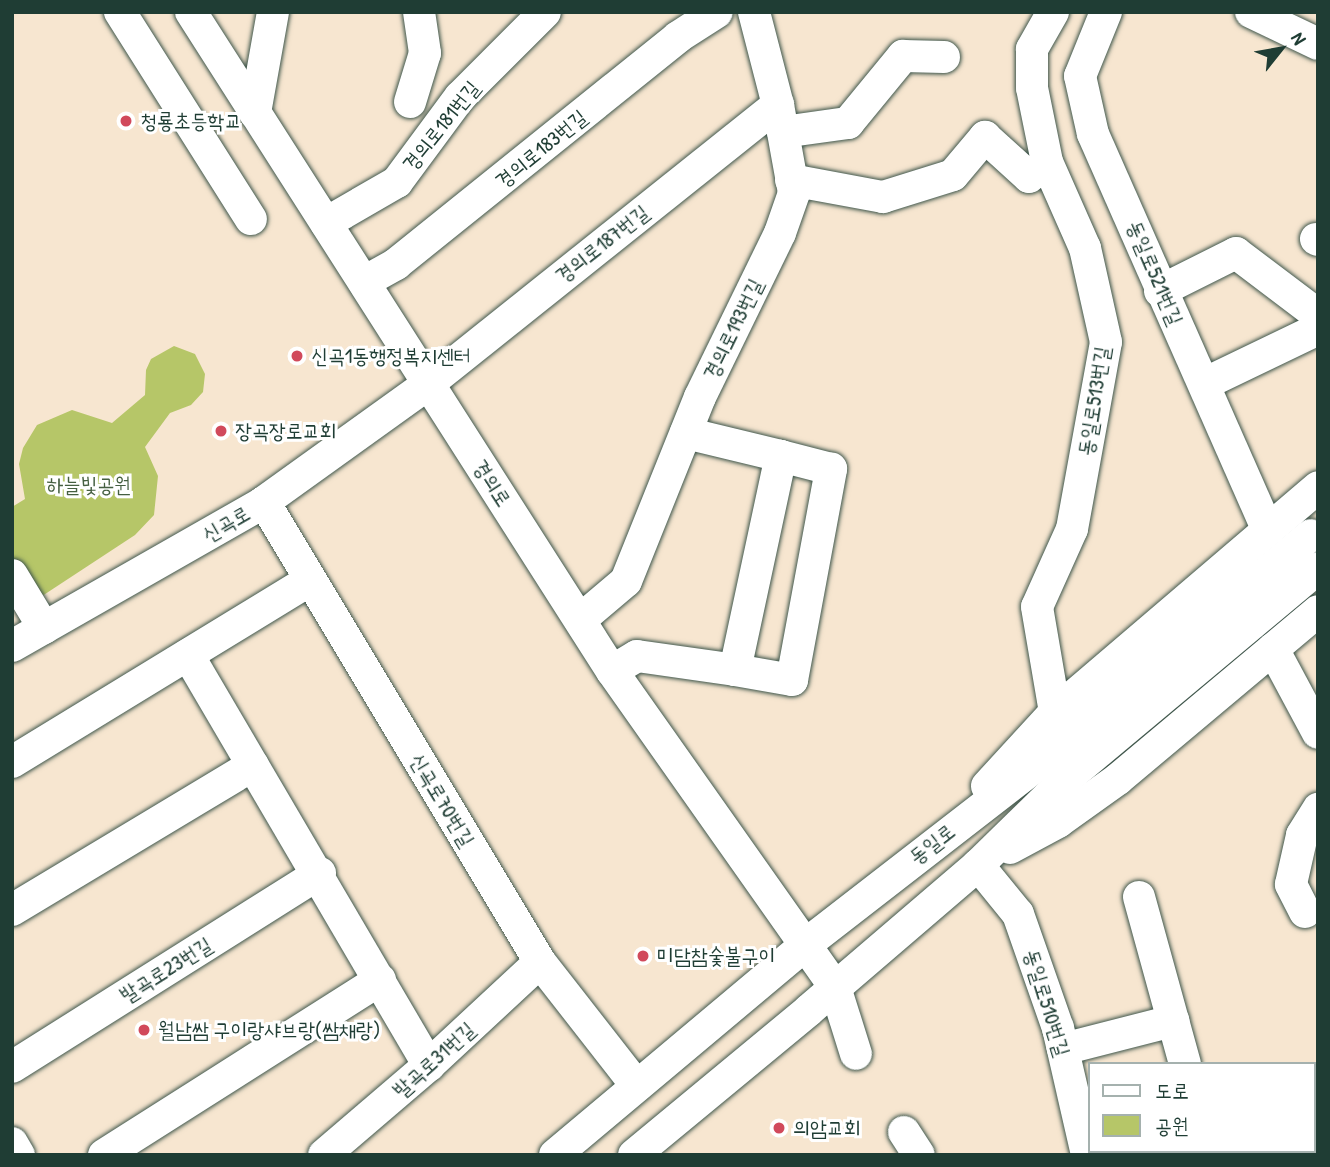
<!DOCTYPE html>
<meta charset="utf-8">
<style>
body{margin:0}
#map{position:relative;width:1330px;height:1167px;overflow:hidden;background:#f7e6d0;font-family:"Patrick Hand","Poor Story",sans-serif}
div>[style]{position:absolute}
.green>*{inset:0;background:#b6c668}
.roads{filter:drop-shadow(0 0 2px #3f564b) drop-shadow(0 0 2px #3f564b)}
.minor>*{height:32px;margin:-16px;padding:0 16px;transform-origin:16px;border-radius:16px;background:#fff}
.dots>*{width:19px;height:19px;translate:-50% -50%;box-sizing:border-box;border:4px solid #fff;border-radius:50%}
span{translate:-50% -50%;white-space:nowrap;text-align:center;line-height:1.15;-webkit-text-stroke:6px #fff;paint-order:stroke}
.poi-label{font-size:21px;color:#1f3d34}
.left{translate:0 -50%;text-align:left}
.street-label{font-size:21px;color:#1f3d34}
.park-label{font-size:21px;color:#455f41}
.frame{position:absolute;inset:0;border:14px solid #1f3d34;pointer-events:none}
.legend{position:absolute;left:1088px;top:1062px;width:228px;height:91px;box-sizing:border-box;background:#fff;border:2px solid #a5b1ae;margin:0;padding:9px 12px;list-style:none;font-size:21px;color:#1f3d34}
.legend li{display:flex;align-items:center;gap:14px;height:35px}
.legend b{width:35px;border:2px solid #a5b1ae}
.north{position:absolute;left:1246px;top:14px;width:70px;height:70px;-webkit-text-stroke:5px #fff;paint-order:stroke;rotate:59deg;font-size:19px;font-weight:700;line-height:28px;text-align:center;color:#1f3d34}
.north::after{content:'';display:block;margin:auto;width:24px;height:32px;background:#1f3d34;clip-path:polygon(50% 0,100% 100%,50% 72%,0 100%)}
</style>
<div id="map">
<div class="green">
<i style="clip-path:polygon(174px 346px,195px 354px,205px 374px,203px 392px,191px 405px,170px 413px,145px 447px,158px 476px,154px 515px,135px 535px,36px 600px,12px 561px,12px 507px,25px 499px,19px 464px,23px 448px,37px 425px,72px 410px,112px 423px,145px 395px,146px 370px,151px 359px)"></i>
</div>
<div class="roads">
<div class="minor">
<i style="left:120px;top:12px;width:245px;rotate:57.7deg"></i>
<i style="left:191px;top:12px;width:782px;rotate:57.43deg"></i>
<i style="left:612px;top:671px;width:387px;rotate:54.8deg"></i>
<i style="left:835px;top:987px;width:70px;rotate:72.6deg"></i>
<i style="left:1053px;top:12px;width:43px;rotate:119.6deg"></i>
<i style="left:1032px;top:49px;width:39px;rotate:90deg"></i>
<i style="left:1032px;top:88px;width:76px;rotate:78.5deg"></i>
<i style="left:1047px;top:162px;width:94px;rotate:66.2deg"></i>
<i style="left:1085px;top:248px;width:96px;rotate:77.4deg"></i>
<i style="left:1106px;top:342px;width:190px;rotate:100.3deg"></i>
<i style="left:1072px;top:529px;width:85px;rotate:114.2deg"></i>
<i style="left:1037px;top:607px;width:107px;rotate:80.3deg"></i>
<i style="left:1106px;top:12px;width:69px;rotate:112.1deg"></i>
<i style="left:1080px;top:76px;width:59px;rotate:77.4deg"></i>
<i style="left:1093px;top:134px;width:433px;rotate:66.2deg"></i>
<i style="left:1251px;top:12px;width:74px;rotate:25.5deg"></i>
<i style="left:410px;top:102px;width:51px;rotate:-73deg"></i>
<i style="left:425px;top:53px;width:41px;rotate:-98.3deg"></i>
<i style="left:255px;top:113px;width:103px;rotate:-79.9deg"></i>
<i style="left:783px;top:132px;width:66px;rotate:-7.9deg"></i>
<i style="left:848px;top:123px;width:87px;rotate:-50.6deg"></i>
<i style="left:903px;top:56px;width:41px;rotate:1.4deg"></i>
<i style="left:791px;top:180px;width:94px;rotate:10.5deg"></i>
<i style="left:883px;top:197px;width:73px;rotate:-17.4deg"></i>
<i style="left:953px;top:175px;width:50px;rotate:-49.9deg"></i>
<i style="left:985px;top:137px;width:59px;rotate:42.3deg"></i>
<i style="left:1029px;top:177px;width:23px;rotate:-40deg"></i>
<i style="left:326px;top:223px;width:82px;rotate:-30deg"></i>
<i style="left:397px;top:182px;width:106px;rotate:-53.5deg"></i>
<i style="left:460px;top:97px;width:120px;rotate:-45deg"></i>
<i style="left:1316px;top:239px;width:2px;rotate:27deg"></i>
<i style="left:364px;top:282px;width:37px;rotate:-29deg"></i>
<i style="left:396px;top:264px;width:362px;rotate:-38.8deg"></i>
<i style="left:678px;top:37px;width:46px;rotate:-32.7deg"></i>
<i style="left:1160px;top:291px;width:85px;rotate:-26.6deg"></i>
<i style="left:1236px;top:253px;width:103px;rotate:37.1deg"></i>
<i style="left:1206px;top:383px;width:124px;rotate:-25.7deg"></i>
<i style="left:264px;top:502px;width:536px;rotate:59.04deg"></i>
<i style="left:540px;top:962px;width:157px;rotate:52deg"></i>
<i style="left:12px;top:575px;width:62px;rotate:58.9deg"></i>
<i style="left:580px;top:620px;width:60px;rotate:-40.3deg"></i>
<i style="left:626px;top:581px;width:198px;rotate:-68.1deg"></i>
<i style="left:700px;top:397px;width:182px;rotate:-64deg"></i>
<i style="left:780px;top:233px;width:42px;rotate:-70.7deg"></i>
<i style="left:794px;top:193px;width:89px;rotate:-100.3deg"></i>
<i style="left:778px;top:105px;width:96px;rotate:-104.5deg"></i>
<i style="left:12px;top:646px;width:290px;rotate:-29.7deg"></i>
<i style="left:264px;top:502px;width:202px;rotate:-35.7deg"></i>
<i style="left:428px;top:384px;width:448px;rotate:-38.6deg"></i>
<i style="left:1273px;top:649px;width:95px;rotate:61.8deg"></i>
<i style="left:188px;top:655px;width:476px;rotate:59.6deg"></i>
<i style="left:735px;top:670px;width:58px;rotate:10deg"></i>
<i style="left:792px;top:680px;width:215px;rotate:-79.5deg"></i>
<i style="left:831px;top:469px;width:52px;rotate:-165.4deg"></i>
<i style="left:612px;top:671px;width:29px;rotate:-31deg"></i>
<i style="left:637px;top:656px;width:99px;rotate:8.1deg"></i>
<i style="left:735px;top:670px;width:219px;rotate:-77.9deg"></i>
<i style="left:781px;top:456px;width:98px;rotate:-166.4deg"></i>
<i style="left:12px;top:762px;width:349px;rotate:-31.4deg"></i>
<i style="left:987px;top:786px;width:100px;rotate:-47.4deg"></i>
<i style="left:1055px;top:712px;width:346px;rotate:-40.5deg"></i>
<i style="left:1010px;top:848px;width:55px;rotate:-28.4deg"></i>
<i style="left:1058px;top:822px;width:74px;rotate:-35.6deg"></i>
<i style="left:1118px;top:779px;width:261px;rotate:-40deg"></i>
<i style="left:978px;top:865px;width:63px;rotate:50.8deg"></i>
<i style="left:1018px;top:914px;width:121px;rotate:70.7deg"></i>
<i style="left:1058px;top:1028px;width:130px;rotate:77.1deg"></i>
<i style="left:1139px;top:897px;width:173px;rotate:74.6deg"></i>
<i style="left:12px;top:910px;width:281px;rotate:-31deg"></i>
<i style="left:1305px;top:912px;width:31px;rotate:-117deg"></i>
<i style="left:1291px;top:884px;width:50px;rotate:-77.3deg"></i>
<i style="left:1302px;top:835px;width:31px;rotate:-58deg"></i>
<i style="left:1063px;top:1049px;width:114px;rotate:-14.3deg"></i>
<i style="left:12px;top:1067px;width:364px;rotate:-32.2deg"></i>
<i style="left:904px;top:1132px;width:27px;rotate:57deg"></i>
<i style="left:12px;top:1143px;width:14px;rotate:60deg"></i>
<i style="left:104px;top:1155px;width:327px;rotate:-32.4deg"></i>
<i style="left:324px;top:1155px;width:138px;rotate:-40.6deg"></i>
<i style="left:429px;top:1065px;width:151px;rotate:-42.9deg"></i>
<i style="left:555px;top:1155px;width:326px;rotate:-40deg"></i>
<i style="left:805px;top:945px;width:305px;rotate:-37.8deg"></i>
<i style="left:1046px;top:758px;width:346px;rotate:-40.1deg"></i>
<i style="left:634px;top:1155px;width:227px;rotate:-39.6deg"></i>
<i style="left:809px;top:1010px;width:223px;rotate:-40.6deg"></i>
<i style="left:978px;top:865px;width:123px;rotate:-44.3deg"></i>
<i style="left:1066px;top:779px;width:329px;rotate:-39.9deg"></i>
</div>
</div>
<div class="dots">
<i style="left:126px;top:121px;background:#d1495b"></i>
<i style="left:297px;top:356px;background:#d1495b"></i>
<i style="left:221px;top:431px;background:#d1495b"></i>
<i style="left:643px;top:956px;background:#d1495b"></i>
<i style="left:144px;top:1030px;background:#d1495b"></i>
<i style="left:779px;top:1128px;background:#d1495b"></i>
</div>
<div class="poi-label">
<span class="left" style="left:140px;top:121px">청룡초등학교</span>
<span class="left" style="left:311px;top:356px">신곡1동행정복지센터</span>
<span class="left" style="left:235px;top:431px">장곡장로교회</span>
<span class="left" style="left:657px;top:956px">미담참숯불구이</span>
<span class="left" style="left:158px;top:1030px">월남쌈 구이랑샤브랑(쌈채랑)</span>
<span class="left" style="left:793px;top:1128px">의암교회</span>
</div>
<div class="street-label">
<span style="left:441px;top:126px;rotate:-51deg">경의로181번길</span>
<span style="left:541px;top:149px;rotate:-39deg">경의로183번길</span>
<span style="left:602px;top:244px;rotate:-38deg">경의로187번길</span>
<span style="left:1155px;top:273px;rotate:67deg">동일로521번길</span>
<span style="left:733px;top:329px;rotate:-64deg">경의로193번길</span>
<span style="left:1094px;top:401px;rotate:-81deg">동일로513번길</span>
<span style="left:492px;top:483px;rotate:57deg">경의로</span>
<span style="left:226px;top:524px;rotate:-30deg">신곡로</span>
<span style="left:442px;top:800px;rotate:59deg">신곡로70번길</span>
<span style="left:932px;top:844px;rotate:-38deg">동일로</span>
<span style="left:166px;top:970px;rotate:-32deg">발곡로23번길</span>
<span style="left:1047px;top:1003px;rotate:73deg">동일로510번길</span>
<span style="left:434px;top:1060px;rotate:-42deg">발곡로31번길</span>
</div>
<div class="park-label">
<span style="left:89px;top:485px">하늘빛공원</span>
</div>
<div class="frame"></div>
<ul class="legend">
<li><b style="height:9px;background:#fff"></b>도로</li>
<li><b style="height:19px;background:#b6c668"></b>공원</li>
</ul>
<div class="north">N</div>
</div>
